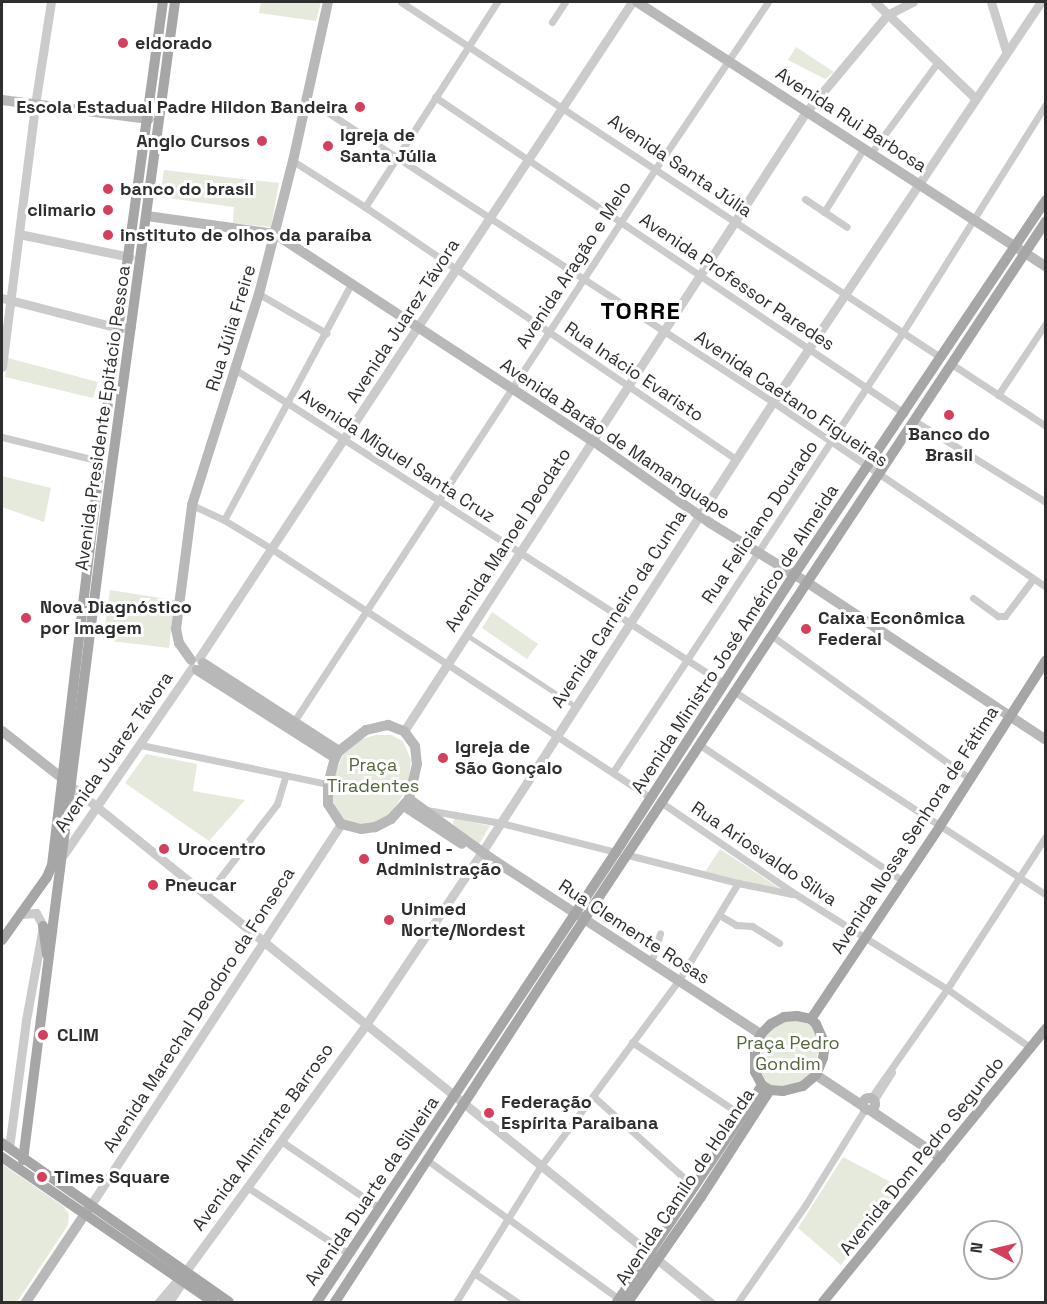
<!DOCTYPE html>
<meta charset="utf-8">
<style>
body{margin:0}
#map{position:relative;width:1047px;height:1304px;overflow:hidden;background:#fff;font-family:"Space Grotesk",sans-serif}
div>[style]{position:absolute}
.green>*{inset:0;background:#e5eadd}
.pedestrian>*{height:5px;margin:-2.5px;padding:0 2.5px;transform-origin:2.5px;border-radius:2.5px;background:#cbcbcb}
.minor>*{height:7px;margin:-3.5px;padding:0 3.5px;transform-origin:3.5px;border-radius:3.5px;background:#cbcbcb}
.tertiary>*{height:9px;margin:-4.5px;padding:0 4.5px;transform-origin:4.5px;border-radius:4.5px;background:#cbcbcb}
.secondary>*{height:10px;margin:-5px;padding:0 5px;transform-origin:5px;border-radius:5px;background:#b8b8b8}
.secondary>.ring{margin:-5px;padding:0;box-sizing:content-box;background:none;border:10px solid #b8b8b8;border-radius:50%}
.primary>*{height:10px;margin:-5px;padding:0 5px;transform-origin:5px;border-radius:5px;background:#a6a6a6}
.dots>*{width:16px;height:16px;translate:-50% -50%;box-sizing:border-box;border:3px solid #fff;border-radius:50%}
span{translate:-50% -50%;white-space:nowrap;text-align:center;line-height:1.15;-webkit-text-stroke:6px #fff;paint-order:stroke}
.poi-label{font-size:18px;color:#2e2e2e;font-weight:700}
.left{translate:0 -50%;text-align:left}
.right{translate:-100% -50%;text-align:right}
.street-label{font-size:18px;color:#2e2e2e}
.park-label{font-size:18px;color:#55663f}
.district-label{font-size:24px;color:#000;font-weight:700;letter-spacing:1.5px}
.frame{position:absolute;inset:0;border:3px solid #2e2e2e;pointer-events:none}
.north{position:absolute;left:963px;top:1220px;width:60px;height:60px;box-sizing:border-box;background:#fff;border:2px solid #ababab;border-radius:50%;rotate:278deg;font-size:16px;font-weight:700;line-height:24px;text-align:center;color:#2e2e2e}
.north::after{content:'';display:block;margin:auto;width:21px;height:27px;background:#d63f5b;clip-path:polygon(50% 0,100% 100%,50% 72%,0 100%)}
</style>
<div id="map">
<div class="green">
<i style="clip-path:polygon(261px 2px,321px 2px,316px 21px,259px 13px)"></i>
<i style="clip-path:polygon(796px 47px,834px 72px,825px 79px,788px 60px)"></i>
<i style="clip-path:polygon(164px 170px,279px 183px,271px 227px,233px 223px,234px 207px,160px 197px)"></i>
<i style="clip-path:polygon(8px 358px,98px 382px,93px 398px,5px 377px)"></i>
<i style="clip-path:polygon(2px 476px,51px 488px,44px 522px,2px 507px)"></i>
<i style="clip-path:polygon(110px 590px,174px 600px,169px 648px,103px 640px)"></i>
<i style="clip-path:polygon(492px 612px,538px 644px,527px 659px,482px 628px)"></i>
<i style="clip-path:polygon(376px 735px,391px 735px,403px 741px,411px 760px,408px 787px,391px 813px,379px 822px,362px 826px,343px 821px,337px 813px,331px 794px,332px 783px,344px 752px,358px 740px)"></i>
<i style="clip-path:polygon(146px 754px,197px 764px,193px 791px,245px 800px,209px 841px,125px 783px)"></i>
<i style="clip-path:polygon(454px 818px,490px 826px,479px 844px,455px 826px,453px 823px)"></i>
<i style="clip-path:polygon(720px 849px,782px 890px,705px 872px)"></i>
<i style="clip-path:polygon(797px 1018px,811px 1025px,819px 1041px,816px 1066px,809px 1079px,796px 1087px,774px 1087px,766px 1081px,760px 1070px,761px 1042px,781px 1021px)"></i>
<i style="clip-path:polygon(843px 1157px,900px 1187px,841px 1265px,798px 1228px)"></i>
<i style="clip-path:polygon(2px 1164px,63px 1206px,69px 1214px,68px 1225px,17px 1302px,2px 1302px)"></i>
</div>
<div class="pedestrian">
<i style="left:465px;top:634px;width:131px;rotate:33.2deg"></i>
</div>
<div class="minor">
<i style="left:401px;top:2px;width:645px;rotate:33.37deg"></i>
<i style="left:552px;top:22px;width:24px;rotate:-57deg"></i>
<i style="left:435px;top:97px;width:566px;rotate:33.97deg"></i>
<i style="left:307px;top:99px;width:556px;rotate:33.03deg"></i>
<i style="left:773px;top:402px;width:330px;rotate:34.1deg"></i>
<i style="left:871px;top:153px;width:112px;rotate:-53.7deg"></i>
<i style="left:293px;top:161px;width:85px;rotate:32.6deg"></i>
<i style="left:365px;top:207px;width:448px;rotate:34.2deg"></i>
<i style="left:805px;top:199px;width:50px;rotate:33.7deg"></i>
<i style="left:365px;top:207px;width:244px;rotate:-57.2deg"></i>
<i style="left:824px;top:212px;width:75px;rotate:-58deg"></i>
<i style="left:259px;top:294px;width:78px;rotate:30.2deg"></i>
<i style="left:950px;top:363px;width:115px;rotate:33.3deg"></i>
<i style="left:236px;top:370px;width:579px;rotate:32.73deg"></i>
<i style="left:998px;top:395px;width:87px;rotate:-56.3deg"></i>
<i style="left:913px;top:420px;width:156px;rotate:31.7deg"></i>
<i style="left:2px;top:437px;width:101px;rotate:13.8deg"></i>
<i style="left:192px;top:505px;width:35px;rotate:25deg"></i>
<i style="left:224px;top:520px;width:56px;rotate:31.1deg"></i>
<i style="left:272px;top:549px;width:453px;rotate:33.3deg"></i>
<i style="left:224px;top:520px;width:268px;rotate:-61.7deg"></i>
<i style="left:973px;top:598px;width:31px;rotate:36deg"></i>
<i style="left:998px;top:616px;width:7px"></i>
<i style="left:1005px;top:616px;width:46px;rotate:-52.9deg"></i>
<i style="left:772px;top:636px;width:243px;rotate:35.8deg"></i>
<i style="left:735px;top:692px;width:371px;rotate:33.1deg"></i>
<i style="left:293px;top:723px;width:663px;rotate:-56.81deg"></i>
<i style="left:656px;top:168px;width:200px;rotate:-56deg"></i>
<i style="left:141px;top:745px;width:191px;rotate:11.8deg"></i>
<i style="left:700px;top:745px;width:243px;rotate:33.8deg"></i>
<i style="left:613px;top:772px;width:527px;rotate:-56.61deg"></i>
<i style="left:903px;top:332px;width:269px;rotate:-57.9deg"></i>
<i style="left:662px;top:803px;width:163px;rotate:34.3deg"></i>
<i style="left:797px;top:895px;width:177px;rotate:32.1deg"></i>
<i style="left:947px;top:989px;width:103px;rotate:35.1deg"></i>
<i style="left:427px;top:810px;width:75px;rotate:10deg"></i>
<i style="left:501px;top:823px;width:119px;rotate:14.2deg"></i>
<i style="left:628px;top:855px;width:114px;rotate:14.3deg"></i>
<i style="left:738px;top:883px;width:55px;rotate:11.5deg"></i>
<i style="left:206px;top:896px;width:116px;rotate:-52.3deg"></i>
<i style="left:277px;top:804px;width:30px;rotate:-73deg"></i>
<i style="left:719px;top:915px;width:20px;rotate:30deg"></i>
<i style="left:736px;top:925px;width:16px;rotate:4deg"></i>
<i style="left:752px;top:926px;width:32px;rotate:32deg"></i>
<i style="left:651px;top:963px;width:31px;rotate:-73deg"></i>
<i style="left:632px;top:1042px;width:133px;rotate:33.7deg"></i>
<i style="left:593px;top:1096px;width:137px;rotate:42deg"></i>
<i style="left:870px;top:1099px;width:134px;rotate:-55deg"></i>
<i style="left:947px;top:989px;width:182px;rotate:-57.1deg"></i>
<i style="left:874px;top:1101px;width:34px;rotate:-58deg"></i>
<i style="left:281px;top:1141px;width:117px;rotate:34.2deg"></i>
<i style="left:427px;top:1160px;width:241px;rotate:35.9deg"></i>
<i style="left:247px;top:1187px;width:121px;rotate:33.2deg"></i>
<i style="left:474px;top:1273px;width:52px;rotate:34deg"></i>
<i style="left:456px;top:1302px;width:159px;rotate:-58.1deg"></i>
<i style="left:540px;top:1167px;width:233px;rotate:-53.4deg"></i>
<i style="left:679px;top:980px;width:114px;rotate:-58.7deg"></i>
<i style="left:738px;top:1302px;width:119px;rotate:-55.2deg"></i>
<i style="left:806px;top:1204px;width:112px;rotate:-58.2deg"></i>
</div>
<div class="tertiary">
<i style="left:875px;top:2px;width:139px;rotate:43.8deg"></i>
<i style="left:991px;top:2px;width:51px;rotate:73deg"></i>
<i style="left:19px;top:234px;width:113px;rotate:11.7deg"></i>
<i style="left:2px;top:298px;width:121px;rotate:14.4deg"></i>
<i style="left:119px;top:328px;width:12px;rotate:-5deg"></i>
<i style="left:2px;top:367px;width:264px;rotate:-82.8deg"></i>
<i style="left:35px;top:105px;width:104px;rotate:-81.2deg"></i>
<i style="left:199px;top:658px;width:786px;rotate:-56.57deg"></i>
<i style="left:404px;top:731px;width:738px;rotate:-57deg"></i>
<i style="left:806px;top:112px;width:126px;rotate:-50.1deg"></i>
<i style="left:887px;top:15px;width:29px;rotate:-27deg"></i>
<i style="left:66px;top:782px;width:828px;rotate:38.92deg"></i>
<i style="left:64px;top:854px;width:226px;rotate:-55.5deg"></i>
<i style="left:9px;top:1148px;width:129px;rotate:-82.4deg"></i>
<i style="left:26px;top:1020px;width:96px;rotate:-79.7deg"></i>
<i style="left:43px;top:926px;width:15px;rotate:-118deg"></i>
<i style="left:36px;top:913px;width:15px;rotate:176deg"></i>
<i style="left:90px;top:1206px;width:457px;rotate:-56.7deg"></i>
<i style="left:159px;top:1302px;width:45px;rotate:-49.5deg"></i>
<i style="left:188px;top:1268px;width:300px;rotate:-53.8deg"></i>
<i style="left:365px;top:1026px;width:206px;rotate:-56.1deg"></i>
<i style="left:480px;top:855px;width:539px;rotate:-57.11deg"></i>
<i style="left:773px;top:402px;width:481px;rotate:-56.2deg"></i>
<i style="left:169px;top:1302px;width:31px;rotate:-57deg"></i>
</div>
<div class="secondary">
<i style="left:637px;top:2px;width:487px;rotate:32.9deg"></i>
<i style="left:2px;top:100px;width:148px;rotate:7.4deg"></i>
<i style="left:147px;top:216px;width:129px;rotate:8deg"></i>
<i style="left:275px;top:234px;width:379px;rotate:33.1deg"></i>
<i style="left:593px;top:441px;width:143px;rotate:35deg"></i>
<i style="left:710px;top:523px;width:115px;rotate:31.5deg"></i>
<i style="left:808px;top:583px;width:285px;rotate:33.4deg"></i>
<i style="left:191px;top:660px;width:21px;rotate:-125deg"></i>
<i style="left:179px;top:643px;width:14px;rotate:-102deg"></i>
<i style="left:176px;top:629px;width:125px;rotate:-82.6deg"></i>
<i style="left:192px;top:505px;width:221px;rotate:-72.4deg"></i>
<i style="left:259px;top:294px;width:137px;rotate:-75.7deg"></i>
<i style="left:293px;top:161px;width:163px;rotate:-77.6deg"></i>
<i style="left:203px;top:663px;width:162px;rotate:32.9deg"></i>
<i style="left:197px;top:670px;width:164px;rotate:32.5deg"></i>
<i style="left:388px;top:725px;width:17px;rotate:21deg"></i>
<i style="left:404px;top:731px;width:19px;rotate:54deg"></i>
<i style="left:415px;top:746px;width:18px;rotate:84deg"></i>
<i style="left:417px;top:764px;width:36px;rotate:103deg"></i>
<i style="left:409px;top:799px;width:27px;rotate:132deg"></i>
<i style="left:391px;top:819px;width:18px;rotate:153deg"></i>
<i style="left:375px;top:827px;width:14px;rotate:172deg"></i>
<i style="left:361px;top:829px;width:21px;rotate:-166deg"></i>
<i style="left:341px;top:824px;width:24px;rotate:-123deg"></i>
<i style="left:328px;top:804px;width:20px;rotate:-90deg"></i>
<i style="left:328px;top:784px;width:27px;rotate:-75deg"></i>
<i style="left:335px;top:758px;width:8px;rotate:-60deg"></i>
<i style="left:339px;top:751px;width:34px;rotate:-38deg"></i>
<i style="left:366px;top:730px;width:23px;rotate:-13deg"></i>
<i style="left:2px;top:731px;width:76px;rotate:38.1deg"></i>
<i style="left:409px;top:799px;width:99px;rotate:35.9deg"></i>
<i style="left:489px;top:857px;width:325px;rotate:33.1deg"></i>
<i style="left:404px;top:806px;width:69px;rotate:33.2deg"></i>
<i style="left:816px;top:1075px;width:56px;rotate:33.4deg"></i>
<i class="ring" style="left:863px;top:1098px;width:2px;height:2px"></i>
<i style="left:870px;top:1110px;width:86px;rotate:34.1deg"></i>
<i style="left:26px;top:1302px;width:113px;rotate:-56.2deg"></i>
</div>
<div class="primary">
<i style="left:43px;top:926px;width:29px;rotate:82deg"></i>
<i style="left:2px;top:940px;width:77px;rotate:-54.5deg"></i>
<i style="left:47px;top:877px;width:13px;rotate:-67deg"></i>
<i style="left:52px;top:865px;width:407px;rotate:-83.2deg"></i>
<i style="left:100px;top:461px;width:463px;rotate:-82.2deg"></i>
<i style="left:797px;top:1016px;width:14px;rotate:12deg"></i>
<i style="left:811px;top:1019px;width:7px;rotate:45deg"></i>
<i style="left:816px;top:1024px;width:22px;rotate:66deg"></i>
<i style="left:825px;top:1044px;width:14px;rotate:98deg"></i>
<i style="left:823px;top:1058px;width:18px;rotate:112deg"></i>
<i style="left:816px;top:1075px;width:17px;rotate:140deg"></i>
<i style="left:803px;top:1086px;width:21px;rotate:166deg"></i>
<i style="left:783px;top:1091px;width:13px;rotate:-176deg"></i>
<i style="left:770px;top:1090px;width:9px;rotate:-148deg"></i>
<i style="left:762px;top:1085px;width:15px;rotate:-118deg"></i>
<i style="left:755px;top:1072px;width:26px;rotate:-90deg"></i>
<i style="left:755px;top:1046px;width:13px;rotate:-63deg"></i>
<i style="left:761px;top:1034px;width:14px;rotate:-45deg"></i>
<i style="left:771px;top:1024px;width:15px;rotate:-28deg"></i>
<i style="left:784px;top:1017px;width:13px;rotate:-4deg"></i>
<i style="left:811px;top:1019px;width:232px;rotate:-56.2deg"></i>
<i style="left:940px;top:826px;width:197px;rotate:-57.4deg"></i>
<i style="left:2px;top:1143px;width:277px;rotate:35deg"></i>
<i style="left:2px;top:1157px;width:256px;rotate:34.5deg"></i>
<i style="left:23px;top:1160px;width:634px;rotate:-82.75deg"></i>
<i style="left:103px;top:531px;width:534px;rotate:-82.25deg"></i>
<i style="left:317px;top:1302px;width:540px;rotate:-56.4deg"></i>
<i style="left:616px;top:852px;width:329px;rotate:-57.3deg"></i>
<i style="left:794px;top:575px;width:452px;rotate:-56.1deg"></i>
<i style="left:335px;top:1302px;width:406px;rotate:-57deg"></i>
<i style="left:556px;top:962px;width:888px;rotate:-56.52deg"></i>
<i style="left:617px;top:1302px;width:261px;rotate:-56.2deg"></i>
<i style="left:628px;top:1302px;width:128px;rotate:-55.2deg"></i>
<i style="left:701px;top:1197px;width:127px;rotate:-57.2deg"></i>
<i style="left:823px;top:1302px;width:353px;rotate:-50.8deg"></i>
</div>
<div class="dots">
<i style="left:123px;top:43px;background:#d63f5b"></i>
<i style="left:360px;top:107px;background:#d63f5b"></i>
<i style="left:262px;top:141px;background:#d63f5b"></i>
<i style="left:328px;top:146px;background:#d63f5b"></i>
<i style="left:108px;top:189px;background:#d63f5b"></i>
<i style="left:108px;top:210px;background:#d63f5b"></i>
<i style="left:108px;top:235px;background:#d63f5b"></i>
<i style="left:949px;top:415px;background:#d63f5b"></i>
<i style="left:26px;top:618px;background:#d63f5b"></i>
<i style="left:806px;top:629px;background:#d63f5b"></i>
<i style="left:443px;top:758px;background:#d63f5b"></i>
<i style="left:164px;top:849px;background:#d63f5b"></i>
<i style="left:364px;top:859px;background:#d63f5b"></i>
<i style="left:153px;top:885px;background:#d63f5b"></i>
<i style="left:389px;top:920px;background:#d63f5b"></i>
<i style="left:43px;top:1035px;background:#d63f5b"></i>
<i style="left:489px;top:1113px;background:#d63f5b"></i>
<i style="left:42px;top:1177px;background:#d63f5b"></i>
</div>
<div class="poi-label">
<span class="left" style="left:135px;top:43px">eldorado</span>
<span class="right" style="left:348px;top:107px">Escola Estadual Padre Hildon Bandeira</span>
<span class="left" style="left:340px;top:146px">Igreja de<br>Santa Júlia</span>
<span class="right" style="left:250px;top:141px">Anglo Cursos</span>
<span class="left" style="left:120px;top:189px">banco do brasil</span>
<span class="right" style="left:96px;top:210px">climario</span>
<span class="left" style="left:120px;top:235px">instituto de olhos da paraíba</span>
<span style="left:949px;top:445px">Banco do<br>Brasil</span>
<span class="left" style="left:40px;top:618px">Nova Diagnóstico<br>por Imagem</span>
<span class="left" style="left:818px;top:629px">Caixa Econômica<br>Federal</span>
<span class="left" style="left:455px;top:758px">Igreja de<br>São Gonçalo</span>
<span class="left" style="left:178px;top:849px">Urocentro</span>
<span class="left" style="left:376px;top:859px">Unimed -<br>Administração</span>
<span class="left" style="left:165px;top:885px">Pneucar</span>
<span class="left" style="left:401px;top:920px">Unimed<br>Norte/Nordest</span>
<span class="left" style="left:57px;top:1035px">CLIM</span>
<span class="left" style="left:501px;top:1113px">Federação<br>Espírita Paraibana</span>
<span class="left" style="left:54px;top:1177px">Times Square</span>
</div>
<div class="street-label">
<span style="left:851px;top:120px;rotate:33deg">Avenida Rui Barbosa</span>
<span style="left:680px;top:166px;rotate:34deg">Avenida Santa Júlia</span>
<span style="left:574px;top:265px;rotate:-57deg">Avenida Aragão e Melo</span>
<span style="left:737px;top:282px;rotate:34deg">Avenida Professor Paredes</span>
<span style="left:403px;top:321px;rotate:-57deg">Avenida Juarez Távora</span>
<span style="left:231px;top:328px;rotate:-73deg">Rua Júlia Freire</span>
<span style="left:634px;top:372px;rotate:34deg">Rua Inácio Evaristo</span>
<span style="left:791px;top:399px;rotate:34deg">Avenida Caetano Figueiras</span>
<span style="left:103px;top:418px;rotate:-82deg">Avenida Presidente Epitácio Pessoa</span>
<span style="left:615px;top:439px;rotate:34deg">Avenida Barão de Mamanguape</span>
<span style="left:397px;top:456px;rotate:33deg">Avenida Miguel Santa Cruz</span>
<span style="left:760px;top:522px;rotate:-56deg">Rua Feliciano Dourado</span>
<span style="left:508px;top:540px;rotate:-57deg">Avenida Manoel Deodato</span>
<span style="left:619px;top:609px;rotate:-57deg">Avenida Carneiro da Cunha</span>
<span style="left:735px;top:639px;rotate:-57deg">Avenida Ministro José Américo de Almeida</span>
<span style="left:114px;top:752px;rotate:-55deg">Avenida Juarez Távora</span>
<span style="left:915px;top:830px;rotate:-57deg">Avenida Nossa Senhora de Fátima</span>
<span style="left:764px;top:854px;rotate:34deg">Rua Ariosvaldo Silva</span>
<span style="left:634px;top:932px;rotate:33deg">Rua Clemente Rosas</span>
<span style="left:199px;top:1010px;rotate:-57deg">Avenida Marechal Deodoro da Fonseca</span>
<span style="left:263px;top:1137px;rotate:-54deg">Avenida Almirante Barroso</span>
<span style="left:922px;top:1156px;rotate:-51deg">Avenida Dom Pedro Segundo</span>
<span style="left:685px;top:1187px;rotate:-56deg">Avenida Camilo de Holanda</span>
<span style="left:372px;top:1191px;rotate:-56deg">Avenida Duarte da Silveira</span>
</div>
<div class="park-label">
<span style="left:373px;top:776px">Praça<br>Tiradentes</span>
<span style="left:788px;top:1054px">Praça Pedro<br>Gondim</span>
</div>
<div class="district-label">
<span style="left:641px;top:311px">TORRE</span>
</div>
<div class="frame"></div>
<div class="north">N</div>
</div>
